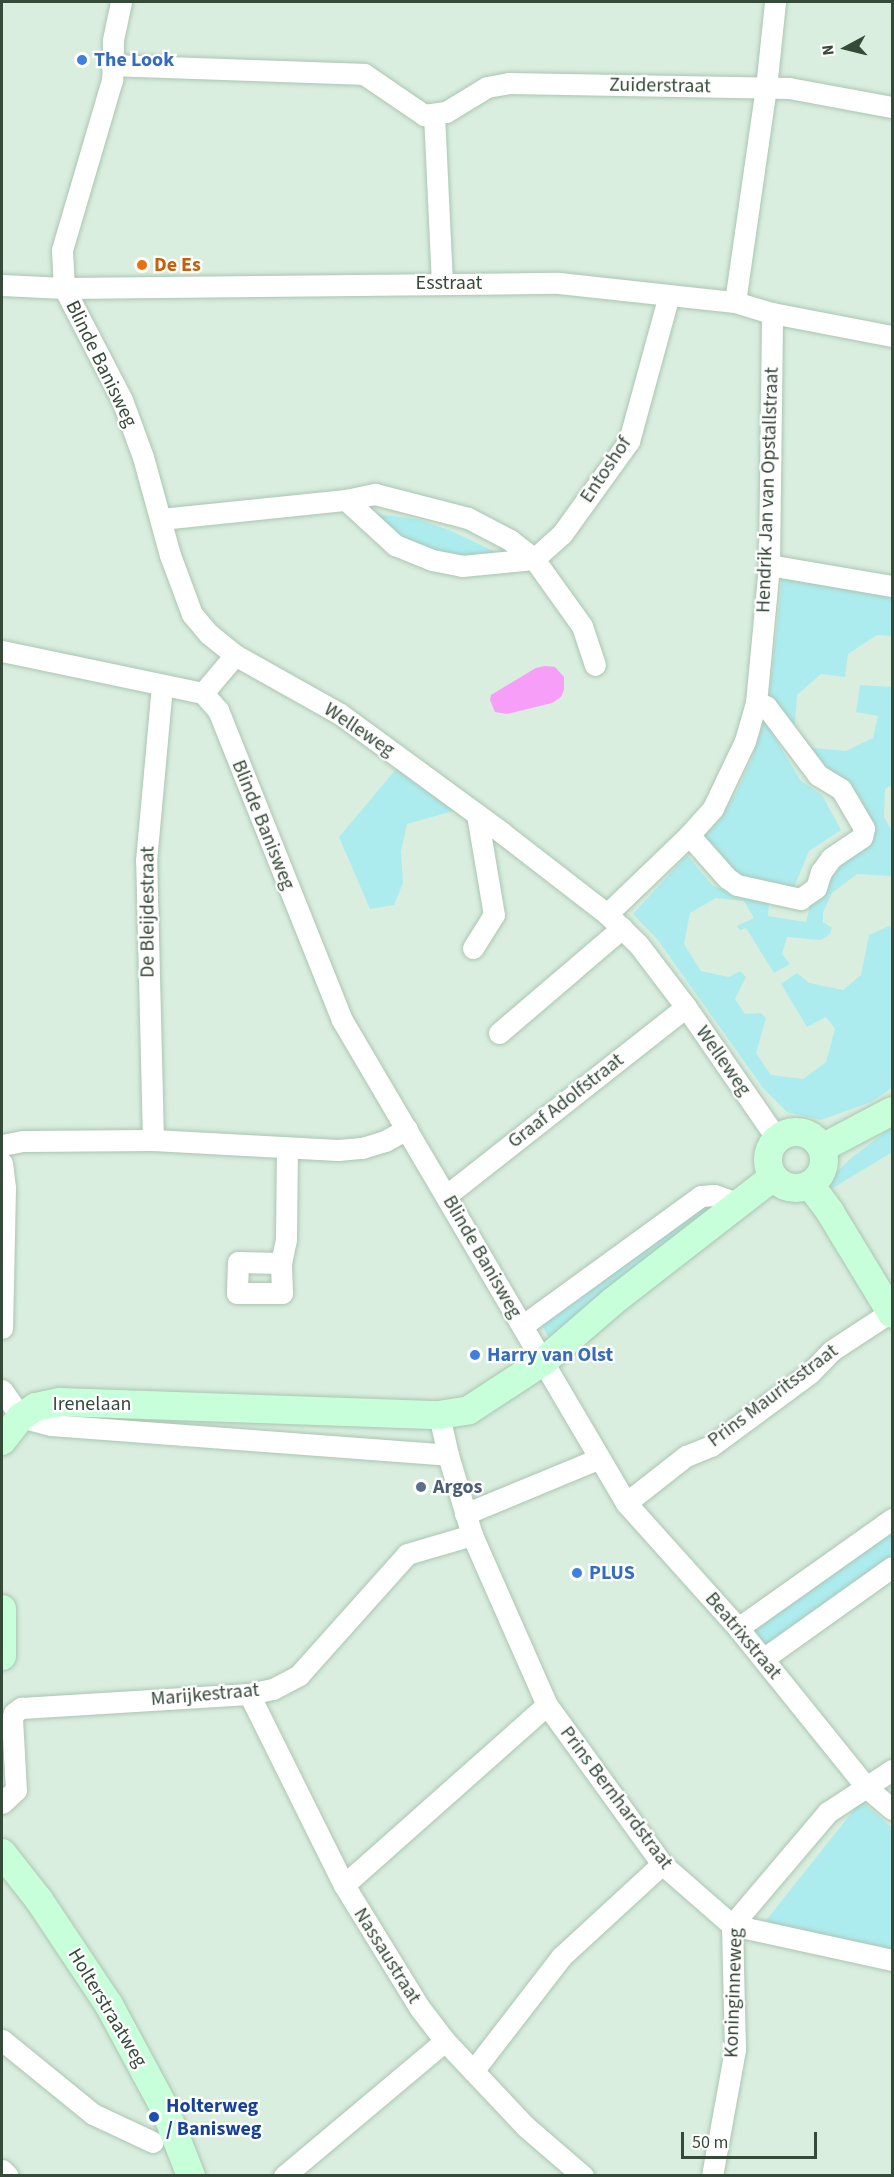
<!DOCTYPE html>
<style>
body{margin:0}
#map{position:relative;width:894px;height:2177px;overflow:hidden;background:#e8f5ec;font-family:"Source Sans 3",sans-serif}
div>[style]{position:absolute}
.residential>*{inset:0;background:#d9eedf}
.green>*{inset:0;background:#adecee}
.water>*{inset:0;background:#f79ff8}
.roads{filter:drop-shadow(0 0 2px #acc5b2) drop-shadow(0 0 2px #acc5b2)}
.street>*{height:21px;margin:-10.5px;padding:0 10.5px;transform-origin:10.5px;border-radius:10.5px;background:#fff}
.secondary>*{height:28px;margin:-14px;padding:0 14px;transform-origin:14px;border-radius:14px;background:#c8ffdb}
.secondary>.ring{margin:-14px;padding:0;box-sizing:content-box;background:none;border:28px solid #c8ffdb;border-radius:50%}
.dots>*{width:16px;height:16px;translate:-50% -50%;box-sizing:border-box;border:3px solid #fff;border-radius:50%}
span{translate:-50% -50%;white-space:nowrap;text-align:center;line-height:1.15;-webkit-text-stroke:4.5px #fff;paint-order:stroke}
.shop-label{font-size:20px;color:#366cbe;font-weight:700}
.left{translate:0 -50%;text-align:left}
.street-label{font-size:20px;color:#364a39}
.food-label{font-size:20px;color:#c56008;font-weight:700}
.service-label{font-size:20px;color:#4e5e75;font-weight:700}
.transit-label{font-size:20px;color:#164399;font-weight:700}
.frame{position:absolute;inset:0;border:3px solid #364a39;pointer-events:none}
.north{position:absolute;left:816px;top:18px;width:60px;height:60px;-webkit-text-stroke:4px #fff;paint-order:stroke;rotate:263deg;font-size:16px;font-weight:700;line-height:24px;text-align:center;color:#364a39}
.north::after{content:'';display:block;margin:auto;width:21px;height:27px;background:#364a39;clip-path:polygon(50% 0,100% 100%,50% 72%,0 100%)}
.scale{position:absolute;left:681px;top:2132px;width:136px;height:27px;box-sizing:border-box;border:3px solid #364a39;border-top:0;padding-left:8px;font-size:18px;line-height:21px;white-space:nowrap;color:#364a39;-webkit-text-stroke:4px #fff;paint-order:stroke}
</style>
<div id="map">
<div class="residential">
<i style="clip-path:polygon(2px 2px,892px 2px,892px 2175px,2px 2175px)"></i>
</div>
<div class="green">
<i style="clip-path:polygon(377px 514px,417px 519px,449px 530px,504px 556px,437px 557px,364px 515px)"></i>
<i style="clip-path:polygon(789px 575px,892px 593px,892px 636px,877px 635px,848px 654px,845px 677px,821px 674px,797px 695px,795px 725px,812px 748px,846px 751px,873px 738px,878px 716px,856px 712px,860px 685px,892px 687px,892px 785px,885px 789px,884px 817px,892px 831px,892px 876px,857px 874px,832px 893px,823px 912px,823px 922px,832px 928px,830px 934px,821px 940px,787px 937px,782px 954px,790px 964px,774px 973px,746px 928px,740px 930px,737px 926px,754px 918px,744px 901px,716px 898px,690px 913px,684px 944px,701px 971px,729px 977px,740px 971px,746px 977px,735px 999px,745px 1014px,761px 1013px,766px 1018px,756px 1053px,771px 1075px,803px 1079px,826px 1062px,835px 1029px,826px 1017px,807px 1027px,781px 984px,797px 973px,809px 983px,843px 990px,861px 975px,869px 935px,889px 926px,892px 927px,892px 1088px,871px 1102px,821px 1120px,787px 1112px,764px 1089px,657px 939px,633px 914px,687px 855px,713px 886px,769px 903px,768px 916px,806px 922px,819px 870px,869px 836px,835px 773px,817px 769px,809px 760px,769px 696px,782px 581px)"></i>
<i style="clip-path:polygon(764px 720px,801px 781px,822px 795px,841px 830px,809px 851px,792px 892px,731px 877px,697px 844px,721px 818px,737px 791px,752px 758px)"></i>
<i style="clip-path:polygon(397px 768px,457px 810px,407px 824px,401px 851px,403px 883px,394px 905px,370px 909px,339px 837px)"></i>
<i style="clip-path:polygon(892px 1127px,892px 1152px,830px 1190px,833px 1176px,851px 1158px)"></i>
<i style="clip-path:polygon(708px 1201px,719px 1203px,688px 1238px,548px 1336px,540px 1322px)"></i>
<i style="clip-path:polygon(892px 1522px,892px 1558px,768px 1647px,761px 1647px,746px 1628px)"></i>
<i style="clip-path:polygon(861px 1801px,892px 1828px,892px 1949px,764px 1923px)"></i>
</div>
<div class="water">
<i style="clip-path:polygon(545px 666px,555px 667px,564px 677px,564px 690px,561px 697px,552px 703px,507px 714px,495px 712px,490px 700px,491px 695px,536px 668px)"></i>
</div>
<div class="roads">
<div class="street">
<i style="left:121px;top:2px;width:40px;rotate:102deg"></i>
<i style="left:113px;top:41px;width:39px;rotate:91deg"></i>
<i style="left:112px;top:80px;width:177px;rotate:106.4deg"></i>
<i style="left:62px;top:250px;width:38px;rotate:87deg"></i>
<i style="left:64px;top:288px;width:126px;rotate:62.6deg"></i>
<i style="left:122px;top:400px;width:61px;rotate:69.8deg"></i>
<i style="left:143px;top:457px;width:102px;rotate:74.6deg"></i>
<i style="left:170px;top:555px;width:63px;rotate:69.6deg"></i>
<i style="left:192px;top:614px;width:26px;rotate:50deg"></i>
<i style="left:209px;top:634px;width:33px;rotate:39deg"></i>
<i style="left:235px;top:655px;width:120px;rotate:29.3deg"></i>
<i style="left:340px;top:714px;width:200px;rotate:36.2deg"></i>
<i style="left:501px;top:832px;width:134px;rotate:37.7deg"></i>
<i style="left:607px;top:914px;width:43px;rotate:44.1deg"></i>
<i style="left:638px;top:944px;width:79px;rotate:52.7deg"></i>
<i style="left:686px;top:1007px;width:160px;rotate:55.4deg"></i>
<i style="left:112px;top:65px;width:252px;rotate:2deg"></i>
<i style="left:364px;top:74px;width:73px;rotate:34.3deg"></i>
<i style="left:424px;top:115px;width:22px;rotate:-8deg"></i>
<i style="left:446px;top:112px;width:48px;rotate:-31.4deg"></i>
<i style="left:487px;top:87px;width:22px;rotate:-10deg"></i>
<i style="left:509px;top:83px;width:280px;rotate:1deg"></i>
<i style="left:789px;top:88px;width:105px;rotate:10.5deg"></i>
<i style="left:434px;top:114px;width:168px;rotate:87.3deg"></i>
<i style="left:2px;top:285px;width:62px;rotate:2.8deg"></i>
<i style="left:64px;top:288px;width:495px;rotate:-0.6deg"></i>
<i style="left:559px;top:283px;width:177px;rotate:6.2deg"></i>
<i style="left:735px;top:302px;width:39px;rotate:17deg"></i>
<i style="left:772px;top:313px;width:122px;rotate:10.9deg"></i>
<i style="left:735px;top:302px;width:216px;rotate:-81.8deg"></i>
<i style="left:766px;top:88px;width:86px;rotate:-84deg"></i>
<i style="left:346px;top:500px;width:67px;rotate:42.6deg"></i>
<i style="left:395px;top:545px;width:40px;rotate:22deg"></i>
<i style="left:432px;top:560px;width:31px;rotate:11deg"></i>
<i style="left:462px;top:566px;width:72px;rotate:-5.6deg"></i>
<i style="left:534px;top:559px;width:38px;rotate:-42deg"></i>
<i style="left:562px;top:534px;width:115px;rotate:-54.2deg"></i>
<i style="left:629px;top:441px;width:151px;rotate:-74.7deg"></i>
<i style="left:161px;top:519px;width:186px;rotate:-5.9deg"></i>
<i style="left:346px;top:500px;width:30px;rotate:-12deg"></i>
<i style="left:375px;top:494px;width:96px;rotate:14.5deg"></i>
<i style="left:468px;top:518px;width:47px;rotate:27.6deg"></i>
<i style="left:510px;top:540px;width:31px;rotate:38deg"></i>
<i style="left:534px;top:559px;width:82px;rotate:54.4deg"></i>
<i style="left:582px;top:626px;width:41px;rotate:71.6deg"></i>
<i style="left:769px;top:565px;width:125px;rotate:9.7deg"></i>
<i style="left:2px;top:651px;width:205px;rotate:11.8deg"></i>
<i style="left:235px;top:655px;width:50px;rotate:130.1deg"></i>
<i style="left:203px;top:693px;width:23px;rotate:49deg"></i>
<i style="left:218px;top:710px;width:334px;rotate:68.2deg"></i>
<i style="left:342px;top:1020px;width:560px;rotate:59.54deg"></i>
<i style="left:626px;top:1503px;width:168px;rotate:48.1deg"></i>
<i style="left:738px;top:1628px;width:206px;rotate:51.1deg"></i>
<i style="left:867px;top:1788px;width:33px;rotate:40deg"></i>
<i style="left:689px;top:835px;width:57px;rotate:48.5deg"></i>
<i style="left:727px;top:878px;width:12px;rotate:35deg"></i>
<i style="left:737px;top:885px;width:65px;rotate:12.5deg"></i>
<i style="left:800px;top:899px;width:19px;rotate:-35deg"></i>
<i style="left:816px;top:888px;width:17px;rotate:-73deg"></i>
<i style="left:821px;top:872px;width:17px;rotate:-54deg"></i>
<i style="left:831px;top:858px;width:37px;rotate:-34deg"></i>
<i style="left:862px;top:837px;width:9px;rotate:-77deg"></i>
<i style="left:864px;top:828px;width:45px;rotate:-120.5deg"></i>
<i style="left:841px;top:789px;width:27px;rotate:-149deg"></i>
<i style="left:818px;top:775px;width:86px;rotate:-127deg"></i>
<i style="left:766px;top:706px;width:10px;rotate:-163deg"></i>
<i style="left:607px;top:914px;width:114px;rotate:-43.9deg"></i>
<i style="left:689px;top:835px;width:36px;rotate:-48deg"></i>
<i style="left:713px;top:808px;width:74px;rotate:-64.5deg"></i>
<i style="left:745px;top:741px;width:40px;rotate:-74deg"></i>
<i style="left:756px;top:703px;width:139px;rotate:-84.6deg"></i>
<i style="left:769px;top:565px;width:252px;rotate:-89.3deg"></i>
<i style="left:473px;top:948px;width:39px;rotate:-58deg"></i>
<i style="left:494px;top:915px;width:102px;rotate:-99.6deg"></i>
<i style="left:499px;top:1033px;width:162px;rotate:-40.5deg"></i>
<i style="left:153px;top:1140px;width:279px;rotate:-91.4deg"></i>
<i style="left:146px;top:861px;width:177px;rotate:-84.8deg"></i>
<i style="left:2px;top:1145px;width:21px;rotate:-11deg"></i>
<i style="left:23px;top:1141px;width:130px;rotate:-0.4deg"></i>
<i style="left:153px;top:1140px;width:185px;rotate:3.1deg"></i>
<i style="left:338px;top:1150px;width:24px;rotate:-5deg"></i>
<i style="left:362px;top:1148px;width:24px;rotate:-17deg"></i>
<i style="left:385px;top:1141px;width:25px;rotate:-29deg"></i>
<i style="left:2px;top:1163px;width:25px;rotate:83deg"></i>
<i style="left:5px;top:1188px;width:140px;rotate:91.2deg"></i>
<i style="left:447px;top:1195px;width:304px;rotate:-38.2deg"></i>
<i style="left:281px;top:1263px;width:43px;rotate:-178.7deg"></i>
<i style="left:238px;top:1262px;width:31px;rotate:92deg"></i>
<i style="left:237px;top:1293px;width:45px"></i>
<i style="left:282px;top:1293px;width:30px;rotate:-92deg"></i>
<i style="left:281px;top:1263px;width:25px;rotate:-78deg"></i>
<i style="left:286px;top:1239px;width:90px;rotate:-89.4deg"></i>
<i style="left:522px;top:1326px;width:221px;rotate:-36deg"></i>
<i style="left:701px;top:1196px;width:13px;rotate:-4deg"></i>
<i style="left:714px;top:1195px;width:28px;rotate:19deg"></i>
<i style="left:2px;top:1390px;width:33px;rotate:55deg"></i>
<i style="left:21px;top:1417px;width:31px;rotate:15deg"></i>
<i style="left:51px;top:1425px;width:398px;rotate:4.3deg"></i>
<i style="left:439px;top:1415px;width:41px;rotate:77.3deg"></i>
<i style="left:448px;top:1455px;width:84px;rotate:73.3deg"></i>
<i style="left:472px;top:1535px;width:186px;rotate:66.2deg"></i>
<i style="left:547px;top:1705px;width:196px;rotate:54.1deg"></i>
<i style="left:662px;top:1864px;width:93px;rotate:41.1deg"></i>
<i style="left:732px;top:1925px;width:164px;rotate:12.3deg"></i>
<i style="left:626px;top:1503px;width:76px;rotate:-38.1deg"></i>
<i style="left:686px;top:1456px;width:27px;rotate:-22deg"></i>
<i style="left:711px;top:1446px;width:123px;rotate:-36.4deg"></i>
<i style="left:810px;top:1373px;width:30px;rotate:-46deg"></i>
<i style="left:831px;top:1351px;width:73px;rotate:-33.3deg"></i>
<i style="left:465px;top:1514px;width:144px;rotate:-22.5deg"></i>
<i style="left:738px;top:1628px;width:189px;rotate:-35.3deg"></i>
<i style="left:763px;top:1659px;width:158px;rotate:-35.5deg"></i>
<i style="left:249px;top:1694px;width:213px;rotate:63.6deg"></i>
<i style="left:344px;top:1885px;width:143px;rotate:58.4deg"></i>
<i style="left:419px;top:2007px;width:43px;rotate:52.6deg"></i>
<i style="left:445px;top:2041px;width:117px;rotate:46.7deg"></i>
<i style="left:525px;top:2126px;width:77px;rotate:40.8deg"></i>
<i style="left:2px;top:1803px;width:19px;rotate:-43deg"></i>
<i style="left:16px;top:1790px;width:71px;rotate:-93.2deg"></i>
<i style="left:12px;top:1719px;width:6px;rotate:-72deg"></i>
<i style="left:14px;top:1713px;width:9px;rotate:-36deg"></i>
<i style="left:21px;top:1708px;width:228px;rotate:-3.5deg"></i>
<i style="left:249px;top:1694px;width:25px;rotate:-12deg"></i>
<i style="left:273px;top:1689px;width:30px;rotate:-28deg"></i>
<i style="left:299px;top:1675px;width:162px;rotate:-48.2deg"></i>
<i style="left:407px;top:1554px;width:68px;rotate:-16.3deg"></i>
<i style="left:344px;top:1885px;width:271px;rotate:-41.6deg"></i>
<i style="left:2px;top:2040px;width:117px;rotate:39.1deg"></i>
<i style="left:93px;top:2114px;width:66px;rotate:25deg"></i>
<i style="left:473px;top:2071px;width:145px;rotate:-52.3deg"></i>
<i style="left:562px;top:1956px;width:136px;rotate:-42.6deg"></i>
<i style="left:2px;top:2170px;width:8px;rotate:45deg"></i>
<i style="left:284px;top:2176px;width:210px;rotate:-40deg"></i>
<i style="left:712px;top:2176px;width:129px;rotate:-79.7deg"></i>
<i style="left:735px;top:2049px;width:124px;rotate:-91.4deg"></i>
<i style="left:732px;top:1925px;width:148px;rotate:-49.7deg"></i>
<i style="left:828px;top:1812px;width:77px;rotate:-33.3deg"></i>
</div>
<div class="secondary">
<i class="ring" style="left:768px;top:1132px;width:28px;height:28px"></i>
<i style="left:822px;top:1148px;width:79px;rotate:-27.9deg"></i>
<i style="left:810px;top:1185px;width:34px;rotate:53deg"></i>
<i style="left:830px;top:1212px;width:119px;rotate:58.7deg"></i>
<i style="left:2px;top:1441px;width:31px;rotate:-52deg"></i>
<i style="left:21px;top:1417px;width:18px;rotate:-34deg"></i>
<i style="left:36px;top:1407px;width:25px;rotate:-12deg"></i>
<i style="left:60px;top:1402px;width:379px;rotate:2deg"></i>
<i style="left:439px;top:1415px;width:30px;rotate:-9deg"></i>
<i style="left:469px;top:1410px;width:90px;rotate:-33.2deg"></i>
<i style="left:544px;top:1361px;width:90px;rotate:-40.9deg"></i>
<i style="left:612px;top:1302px;width:204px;rotate:-37.8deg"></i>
<i style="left:2px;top:1609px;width:47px;rotate:90deg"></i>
<i style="left:2px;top:1853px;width:60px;rotate:51.8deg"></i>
<i style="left:39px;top:1900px;width:126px;rotate:56.3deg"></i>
<i style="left:109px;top:2005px;width:116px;rotate:61.7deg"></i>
<i style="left:164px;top:2107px;width:74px;rotate:68.6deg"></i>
</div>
</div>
<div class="dots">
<i style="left:82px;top:60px;background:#3f7fe0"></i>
<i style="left:142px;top:265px;background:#e8710a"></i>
<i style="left:475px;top:1355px;background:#3f7fe0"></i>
<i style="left:421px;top:1487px;background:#5c6f8a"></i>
<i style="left:577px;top:1573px;background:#3f7fe0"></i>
<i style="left:154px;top:2117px;background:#1a4fb4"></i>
</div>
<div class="shop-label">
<span class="left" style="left:94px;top:60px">The Look</span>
<span class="left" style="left:487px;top:1355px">Harry van Olst</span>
<span class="left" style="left:589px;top:1573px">PLUS</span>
</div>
<div class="street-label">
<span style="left:660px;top:86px;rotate:1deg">Zuiderstraat</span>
<span style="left:449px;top:283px">Esstraat</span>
<span style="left:101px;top:364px;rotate:64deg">Blinde Banisweg</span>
<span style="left:606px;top:470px;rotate:-56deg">Entoshof</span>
<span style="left:768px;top:490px;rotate:-88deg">Hendrik Jan van Opstallstraat</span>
<span style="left:359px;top:730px;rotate:34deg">Welleweg</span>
<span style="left:263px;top:825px;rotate:68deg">Blinde Banisweg</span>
<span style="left:148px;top:912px;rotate:-90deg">De Bleijdestraat</span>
<span style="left:723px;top:1061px;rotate:55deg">Welleweg</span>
<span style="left:566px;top:1101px;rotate:-38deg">Graaf Adolfstraat</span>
<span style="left:482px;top:1257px;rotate:60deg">Blinde Banisweg</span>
<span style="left:773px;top:1396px;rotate:-37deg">Prins Mauritsstraat</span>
<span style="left:92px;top:1404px">Irenelaan</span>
<span style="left:743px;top:1636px;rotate:50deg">Beatrixstraat</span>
<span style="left:205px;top:1695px;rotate:-5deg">Marijkestraat</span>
<span style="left:616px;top:1798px;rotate:53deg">Prins Bernhardstraat</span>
<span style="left:387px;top:1956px;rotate:58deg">Nassaustraat</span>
<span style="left:734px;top:1993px;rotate:-88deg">Koninginneweg</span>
<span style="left:107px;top:2008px;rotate:59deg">Holterstraatweg</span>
</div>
<div class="food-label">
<span class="left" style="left:154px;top:265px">De Es</span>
</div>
<div class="service-label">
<span class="left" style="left:433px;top:1487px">Argos</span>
</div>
<div class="transit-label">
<span class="left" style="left:166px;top:2118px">Holterweg<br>/ Banisweg</span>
</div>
<div class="frame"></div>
<div class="north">N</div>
<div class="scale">50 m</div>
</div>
